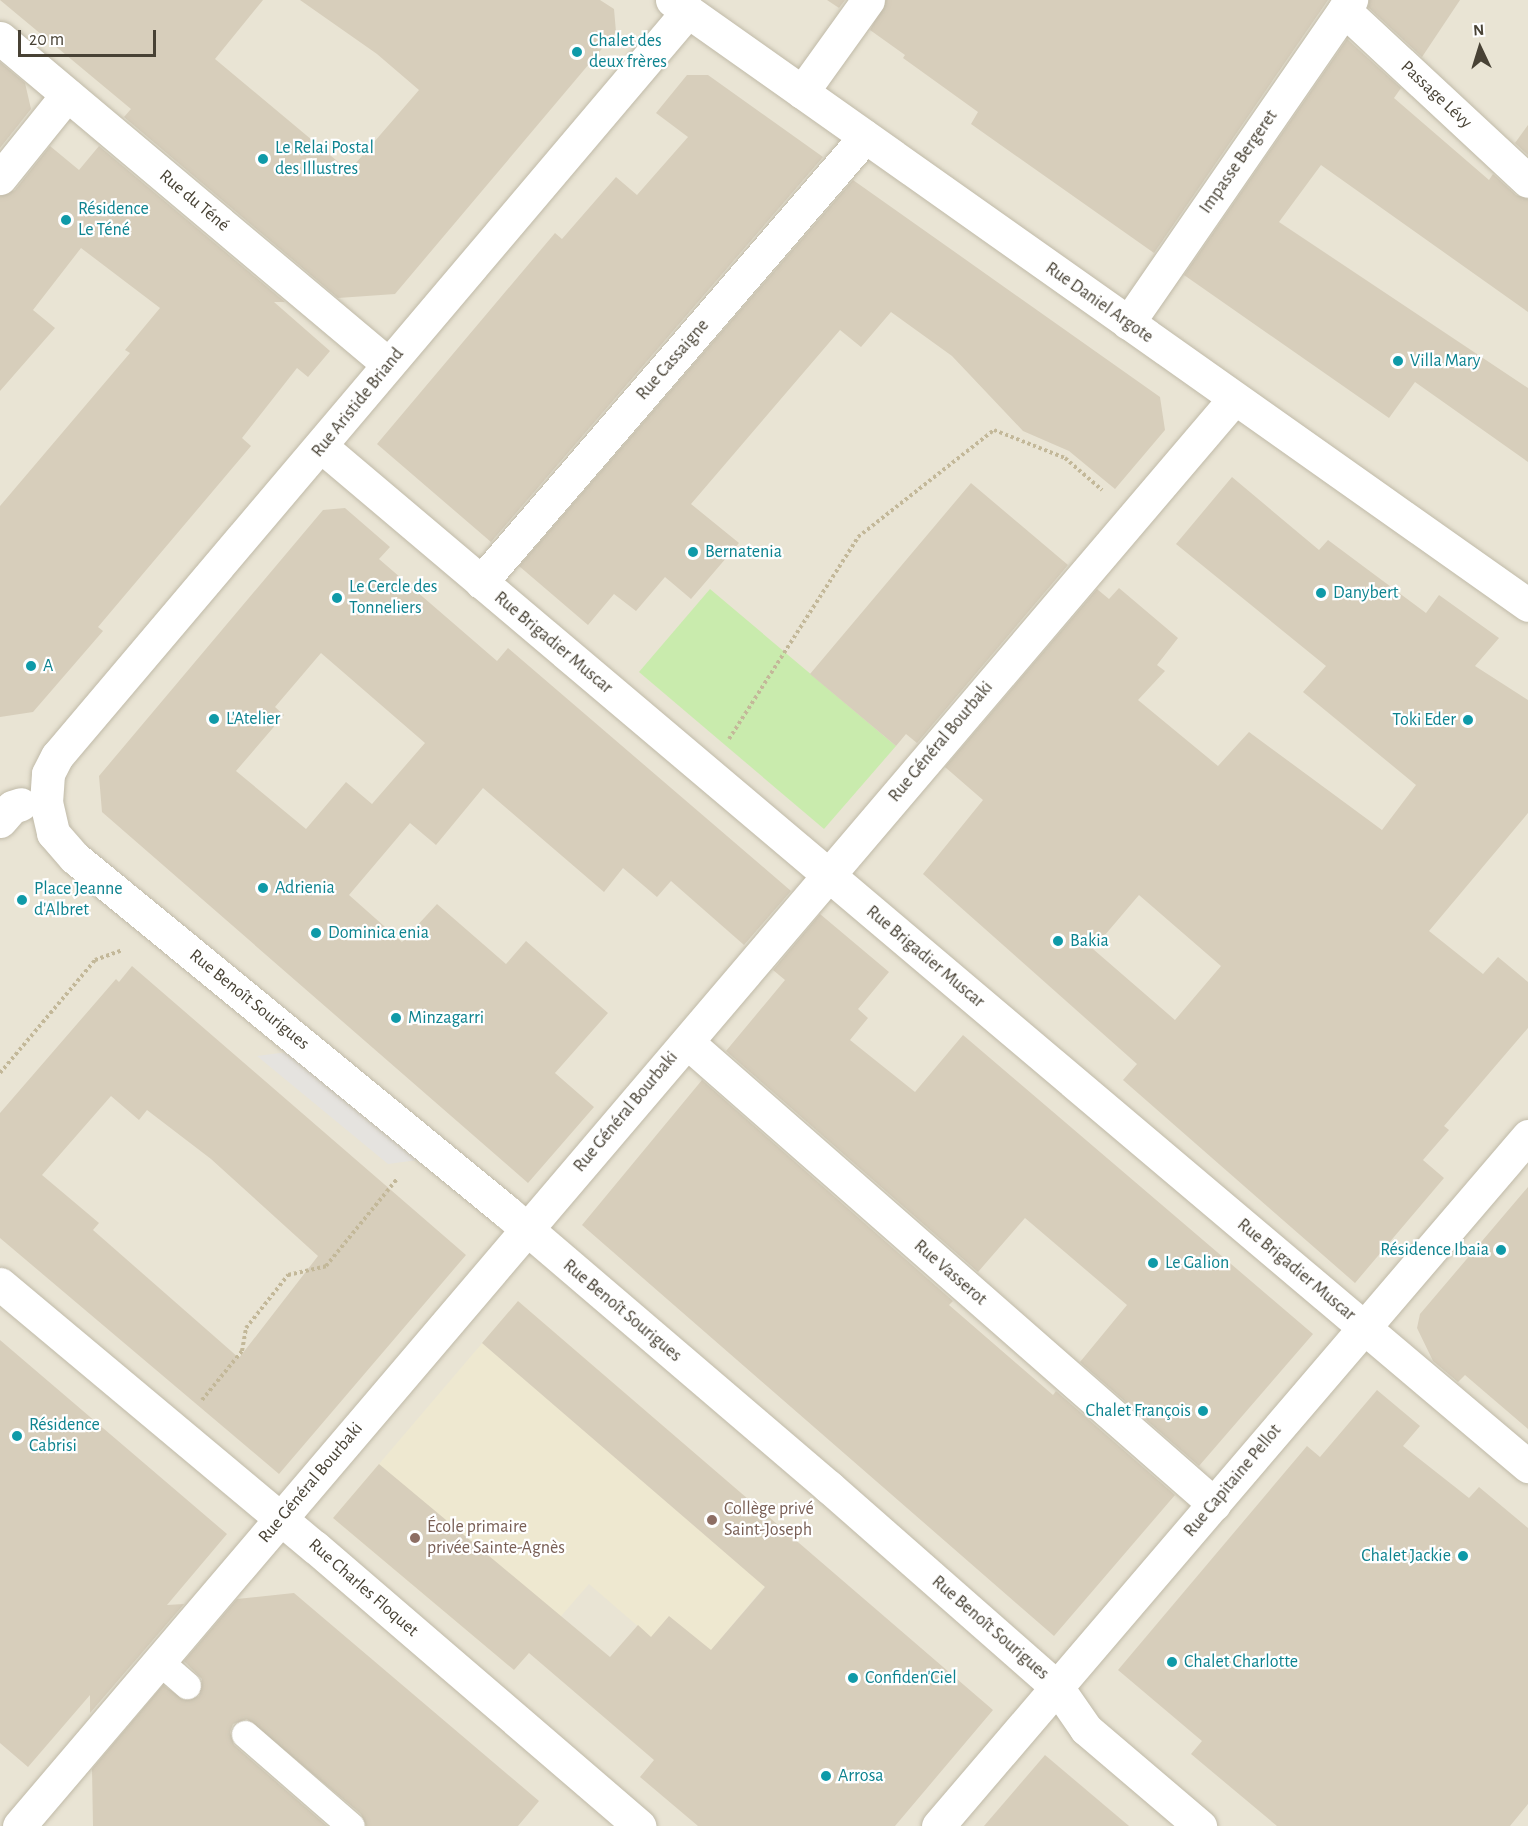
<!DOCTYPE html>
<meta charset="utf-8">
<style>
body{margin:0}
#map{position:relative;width:1528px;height:1826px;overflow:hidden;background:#f4f1e7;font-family:"Alegreya Sans",sans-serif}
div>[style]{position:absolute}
.residential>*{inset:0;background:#e9e4d4}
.education>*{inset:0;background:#eee8d0}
.green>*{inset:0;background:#c9ebad}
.parking>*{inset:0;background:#e5e3df}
.building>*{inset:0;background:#d7cebb}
.path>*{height:4px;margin-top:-2px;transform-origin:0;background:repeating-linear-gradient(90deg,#c3b899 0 3px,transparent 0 6px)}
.roads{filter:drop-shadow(0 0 2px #c0baa8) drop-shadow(0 0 2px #c0baa8)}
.lane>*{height:27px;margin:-13.5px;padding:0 13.5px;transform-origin:13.5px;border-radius:13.5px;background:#fff}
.street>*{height:33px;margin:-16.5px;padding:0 16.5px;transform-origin:16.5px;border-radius:16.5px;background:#fff}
.dots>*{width:16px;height:16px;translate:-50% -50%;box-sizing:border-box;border:3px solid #fff;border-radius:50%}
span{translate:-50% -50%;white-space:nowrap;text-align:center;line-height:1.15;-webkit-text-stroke:4.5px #fff;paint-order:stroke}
.culture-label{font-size:18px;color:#0d838f}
.left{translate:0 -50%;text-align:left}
.right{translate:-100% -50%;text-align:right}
.street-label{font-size:18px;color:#484235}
.education-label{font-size:18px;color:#785e54}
.north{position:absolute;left:1450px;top:18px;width:60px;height:60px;-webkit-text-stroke:4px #fff;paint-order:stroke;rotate:356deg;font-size:16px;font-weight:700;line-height:24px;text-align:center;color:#484235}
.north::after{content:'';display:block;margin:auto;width:21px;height:27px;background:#484235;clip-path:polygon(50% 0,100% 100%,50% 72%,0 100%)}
.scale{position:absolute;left:18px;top:30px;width:138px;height:27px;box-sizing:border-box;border:3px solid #484235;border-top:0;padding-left:8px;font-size:18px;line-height:21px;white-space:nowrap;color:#484235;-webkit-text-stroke:4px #fff;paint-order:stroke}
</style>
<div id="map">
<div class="residential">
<i style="clip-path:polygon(0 0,1528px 0,1528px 1826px,0 1826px)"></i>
</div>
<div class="education">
<i style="clip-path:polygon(518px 1301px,800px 1544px,692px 1673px,589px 1584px,514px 1670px,333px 1518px)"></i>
</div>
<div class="green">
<i style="clip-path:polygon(710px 589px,896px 746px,824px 829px,639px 672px)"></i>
</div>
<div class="parking">
<i style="clip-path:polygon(310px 1049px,440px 1157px,388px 1164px,257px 1056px)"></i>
</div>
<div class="building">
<i style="clip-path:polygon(0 0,263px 0,215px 59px,349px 171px,419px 90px,377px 54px,300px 0,600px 0,614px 9px,616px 32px,395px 294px,338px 298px,124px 117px,131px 109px)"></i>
<i style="clip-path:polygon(827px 0,845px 0,839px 8px)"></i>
<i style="clip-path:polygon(886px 0,1328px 0,1154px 253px,971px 124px,978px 112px,903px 58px,905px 55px,870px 30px)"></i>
<i style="clip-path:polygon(1369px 0,1460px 0,1422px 57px,1368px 7px)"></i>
<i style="clip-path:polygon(1347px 39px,1401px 88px,1394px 98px,1489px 180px,1493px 174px,1516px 195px,1528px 199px,1528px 312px,1321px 165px,1279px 222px,1528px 388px,1528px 462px,1415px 382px,1389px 418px,1184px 275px)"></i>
<i style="clip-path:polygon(0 62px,25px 83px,31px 109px,0 148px)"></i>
<i style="clip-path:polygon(687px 75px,708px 75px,823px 157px,491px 542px,377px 444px,555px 233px,562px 239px,616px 177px,637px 195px,688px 137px,656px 113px)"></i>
<i style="clip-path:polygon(1528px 125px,1528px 155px,1515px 143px)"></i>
<i style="clip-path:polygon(50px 146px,79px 170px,99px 146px,285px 302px,274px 302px,330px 351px,308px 377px,297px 368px,242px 438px,251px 446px,98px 627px,103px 631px,33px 712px,0 717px,0 506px,130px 353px,125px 350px,160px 308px,81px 248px,33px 310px,55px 328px,0 391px,0 196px,15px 190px)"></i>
<i style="clip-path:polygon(853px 180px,1160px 397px,1165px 430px,1115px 489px,1069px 451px,1023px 431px,952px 356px,891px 312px,861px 347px,840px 330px,691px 504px,739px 543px,691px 599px,665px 577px,636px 611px,614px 594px,588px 625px,519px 566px)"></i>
<i style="clip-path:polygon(evenodd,1232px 477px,1319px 550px,1328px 540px,1426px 613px,1439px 595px,1499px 638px,1475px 666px,1528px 700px,1528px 813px,1429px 931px,1483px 974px,1498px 957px,1528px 982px,1528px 1028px,1444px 1126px,1449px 1130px,1423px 1160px,1444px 1178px,1355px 1283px,1123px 1080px,1137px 1064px,923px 874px,983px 800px,945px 767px,1097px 589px,1109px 599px,1119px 588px,1178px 638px,1157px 665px,1165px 671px,1138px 700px,1218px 766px,1249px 732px,1382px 830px,1416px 785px,1303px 692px,1326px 666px,1176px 544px,1232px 477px,1139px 895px,1221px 966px,1175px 1020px,1093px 949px,1139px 895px)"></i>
<i style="clip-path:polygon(971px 483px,1068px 565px,917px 743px,906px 734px,896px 746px,810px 674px)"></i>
<i style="clip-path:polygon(evenodd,345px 508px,390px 547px,379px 559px,497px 661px,508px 648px,791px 891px,744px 945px,671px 881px,657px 897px,623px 868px,604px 892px,483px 788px,436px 845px,410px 823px,349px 895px,402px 942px,437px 904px,506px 964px,526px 941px,608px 1013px,555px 1073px,594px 1107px,528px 1183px,102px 812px,99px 776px,323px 510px,345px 508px,321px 653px,425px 743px,372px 804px,346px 782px,306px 829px,236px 771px,284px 715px,275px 707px,321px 653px)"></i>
<i style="clip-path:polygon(820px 914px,889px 972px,858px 1009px,868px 1018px,850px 1040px,915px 1092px,963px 1035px,1313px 1334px,1199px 1466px,1080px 1362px,1127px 1305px,1025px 1218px,978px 1272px,726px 1051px,785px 980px,773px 970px)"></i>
<i style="clip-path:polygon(evenodd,132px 966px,466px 1255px,279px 1474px,0 1238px,0 1113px,116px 979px,119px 982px,132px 966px,111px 1096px,139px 1120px,147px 1110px,211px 1159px,318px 1256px,239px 1358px,93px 1230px,99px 1223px,42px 1175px,111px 1096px)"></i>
<i style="clip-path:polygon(702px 1080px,953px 1301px,949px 1305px,1053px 1395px,1056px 1391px,1175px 1495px,1054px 1636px,582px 1225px)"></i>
<i style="clip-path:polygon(1528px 1187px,1528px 1429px,1465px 1375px,1458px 1382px,1433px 1361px,1417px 1328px,1420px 1314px)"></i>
<i style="clip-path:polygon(518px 1301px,993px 1710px,895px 1826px,698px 1826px,640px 1777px,654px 1760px,529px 1653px,514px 1670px,333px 1518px,379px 1464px,610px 1657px,638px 1625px,651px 1637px,669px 1616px,711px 1650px,765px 1587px,482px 1343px)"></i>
<i style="clip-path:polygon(0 1340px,227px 1534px,167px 1605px,184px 1604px,90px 1713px,90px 1695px,28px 1767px,0 1743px)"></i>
<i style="clip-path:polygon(1377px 1390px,1420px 1426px,1403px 1446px,1469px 1498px,1479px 1487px,1528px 1528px,1528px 1804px,1510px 1826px,1277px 1826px,1191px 1754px,1202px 1741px,1118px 1670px,1307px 1446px,1320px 1457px)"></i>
<i style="clip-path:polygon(294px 1593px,539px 1801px,518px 1826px,366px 1826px,361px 1814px,247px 1719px,233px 1724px,230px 1732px,234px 1745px,327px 1826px,93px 1826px,92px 1769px,163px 1685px,184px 1700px,199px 1696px,202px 1679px,184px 1661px,237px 1599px)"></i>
<i style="clip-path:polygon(1045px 1755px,1129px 1826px,984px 1826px)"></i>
</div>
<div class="path">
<i style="left:729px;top:739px;width:240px;rotate:-57.4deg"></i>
<i style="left:858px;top:537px;width:173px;rotate:-38.2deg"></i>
<i style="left:994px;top:430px;width:76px;rotate:21.5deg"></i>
<i style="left:1065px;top:458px;width:49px;rotate:40.9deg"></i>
<i style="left:0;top:1073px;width:148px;rotate:-49.9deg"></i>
<i style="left:95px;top:960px;width:29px;rotate:-20deg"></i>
<i style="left:202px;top:1400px;width:63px;rotate:-50.8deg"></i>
<i style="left:242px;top:1351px;width:23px;rotate:-80deg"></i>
<i style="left:246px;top:1328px;width:68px;rotate:-51.6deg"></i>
<i style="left:288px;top:1275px;width:39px;rotate:-13deg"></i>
<i style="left:326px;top:1266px;width:112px;rotate:-50.8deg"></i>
</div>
<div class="roads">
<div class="lane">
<i style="left:159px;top:1661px;width:37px;rotate:41deg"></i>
<i style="left:245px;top:1734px;width:140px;rotate:41deg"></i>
</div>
<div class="street">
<i style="left:672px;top:0;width:1048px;rotate:35.25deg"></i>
<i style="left:1344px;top:10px;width:251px;rotate:42.9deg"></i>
<i style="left:688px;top:11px;width:976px;rotate:130.26deg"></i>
<i style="left:57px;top:756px;width:20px;rotate:117deg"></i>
<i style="left:48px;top:774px;width:28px;rotate:94deg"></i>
<i style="left:46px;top:802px;width:32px;rotate:77deg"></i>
<i style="left:53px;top:833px;width:33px;rotate:49deg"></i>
<i style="left:75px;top:858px;width:559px;rotate:39.33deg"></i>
<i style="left:507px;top:1212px;width:423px;rotate:40.5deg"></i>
<i style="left:829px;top:1487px;width:303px;rotate:41.3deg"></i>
<i style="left:1057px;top:1687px;width:51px;rotate:55.4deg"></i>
<i style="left:1086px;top:1729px;width:150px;rotate:40.4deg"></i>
<i style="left:0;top:38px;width:507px;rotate:40.04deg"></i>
<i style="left:802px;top:92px;width:113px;rotate:-54.3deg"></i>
<i style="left:0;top:178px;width:107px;rotate:-51.1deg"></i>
<i style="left:1128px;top:323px;width:393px;rotate:-55.4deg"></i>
<i style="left:322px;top:447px;width:1579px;rotate:40.2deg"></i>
<i style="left:481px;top:582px;width:588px;rotate:-49.21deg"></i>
<i style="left:0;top:821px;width:18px;rotate:-49deg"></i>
<i style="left:12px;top:807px;width:9px;rotate:-18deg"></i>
<i style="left:687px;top:1042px;width:701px;rotate:41.24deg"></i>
<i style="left:0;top:1284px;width:410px;rotate:39.9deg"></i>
<i style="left:315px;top:1547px;width:428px;rotate:40.7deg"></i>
<i style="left:19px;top:1826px;width:1874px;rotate:-49.59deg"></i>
<i style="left:938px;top:1826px;width:908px;rotate:-49.47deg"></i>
</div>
</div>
<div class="dots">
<i style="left:577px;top:52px;background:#0f9aa8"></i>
<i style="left:263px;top:159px;background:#0f9aa8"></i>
<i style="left:66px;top:220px;background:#0f9aa8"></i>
<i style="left:1398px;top:361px;background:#0f9aa8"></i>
<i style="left:693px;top:552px;background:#0f9aa8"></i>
<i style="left:1321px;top:593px;background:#0f9aa8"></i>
<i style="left:337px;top:598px;background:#0f9aa8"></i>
<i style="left:31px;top:666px;background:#0f9aa8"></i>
<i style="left:214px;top:719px;background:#0f9aa8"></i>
<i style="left:1468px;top:720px;background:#0f9aa8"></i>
<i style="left:263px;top:888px;background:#0f9aa8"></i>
<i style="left:22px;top:900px;background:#0f9aa8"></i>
<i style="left:316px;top:933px;background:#0f9aa8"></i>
<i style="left:1058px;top:941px;background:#0f9aa8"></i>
<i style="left:396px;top:1018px;background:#0f9aa8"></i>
<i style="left:1501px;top:1250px;background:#0f9aa8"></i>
<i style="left:1153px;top:1263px;background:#0f9aa8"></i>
<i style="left:1203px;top:1411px;background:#0f9aa8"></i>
<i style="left:17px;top:1436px;background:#0f9aa8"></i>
<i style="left:712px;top:1520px;background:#8d6e63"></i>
<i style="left:415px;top:1538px;background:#8d6e63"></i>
<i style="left:1463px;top:1556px;background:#0f9aa8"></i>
<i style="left:1172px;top:1662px;background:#0f9aa8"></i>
<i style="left:853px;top:1678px;background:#0f9aa8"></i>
<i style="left:826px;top:1776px;background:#0f9aa8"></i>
</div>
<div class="culture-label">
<span class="left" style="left:589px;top:52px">Chalet des<br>deux frères</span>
<span class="left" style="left:275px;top:159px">Le Relai Postal<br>des Illustres</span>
<span class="left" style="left:78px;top:220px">Résidence<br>Le Téné</span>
<span class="left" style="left:1410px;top:361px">Villa Mary</span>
<span class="left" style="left:705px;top:552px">Bernatenia</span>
<span class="left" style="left:349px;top:598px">Le Cercle des<br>Tonneliers</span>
<span class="left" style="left:1333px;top:593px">Danybert</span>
<span class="left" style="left:43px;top:666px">A</span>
<span class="left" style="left:226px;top:719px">L'Atelier</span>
<span class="right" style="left:1456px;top:720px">Toki Eder</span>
<span class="left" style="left:275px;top:888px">Adrienia</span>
<span class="left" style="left:34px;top:900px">Place Jeanne<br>d'Albret</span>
<span class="left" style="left:328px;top:933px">Dominica enia</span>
<span class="left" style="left:1070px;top:941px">Bakia</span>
<span class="left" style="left:408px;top:1018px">Minzagarri</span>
<span class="right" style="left:1489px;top:1250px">Résidence Ibaia</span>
<span class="left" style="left:1165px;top:1263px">Le Galion</span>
<span class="right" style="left:1191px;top:1411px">Chalet François</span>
<span class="left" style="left:29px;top:1436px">Résidence<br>Cabrisi</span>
<span class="right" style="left:1451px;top:1556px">Chalet Jackie</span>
<span class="left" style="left:1184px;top:1662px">Chalet Charlotte</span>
<span class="left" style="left:865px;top:1678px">Confiden'Ciel</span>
<span class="left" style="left:838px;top:1776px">Arrosa</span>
</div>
<div class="street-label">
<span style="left:1436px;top:95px;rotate:43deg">Passage Lévy</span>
<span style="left:1239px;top:162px;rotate:-55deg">Impasse Bergeret</span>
<span style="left:194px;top:201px;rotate:40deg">Rue du Téné</span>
<span style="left:1099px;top:303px;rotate:35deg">Rue Daniel Argote</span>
<span style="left:673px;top:360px;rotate:-49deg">Rue Cassaigne</span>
<span style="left:358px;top:403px;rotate:-51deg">Rue Aristide Briand</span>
<span style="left:553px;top:643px;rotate:40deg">Rue Brigadier Muscar</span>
<span style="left:941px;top:742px;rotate:-50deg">Rue Général Bourbaki</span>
<span style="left:925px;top:957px;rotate:40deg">Rue Brigadier Muscar</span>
<span style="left:249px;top:1000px;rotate:39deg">Rue Benoît Sourigues</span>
<span style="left:626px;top:1112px;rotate:-50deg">Rue Général Bourbaki</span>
<span style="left:1296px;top:1270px;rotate:40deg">Rue Brigadier Muscar</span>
<span style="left:950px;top:1273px;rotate:41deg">Rue Vasserot</span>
<span style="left:622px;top:1311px;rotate:40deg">Rue Benoît Sourigues</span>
<span style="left:1233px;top:1481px;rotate:-50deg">Rue Capitaine Pellot</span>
<span style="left:311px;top:1483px;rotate:-50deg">Rue Général Bourbaki</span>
<span style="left:363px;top:1588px;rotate:41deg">Rue Charles Floquet</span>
<span style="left:990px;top:1628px;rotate:41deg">Rue Benoît Sourigues</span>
</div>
<div class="education-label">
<span class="left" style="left:724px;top:1520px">Collège privé<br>Saint-Joseph</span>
<span class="left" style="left:427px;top:1538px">École primaire<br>privée Sainte-Agnès</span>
</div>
<div class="north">N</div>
<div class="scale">20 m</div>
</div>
